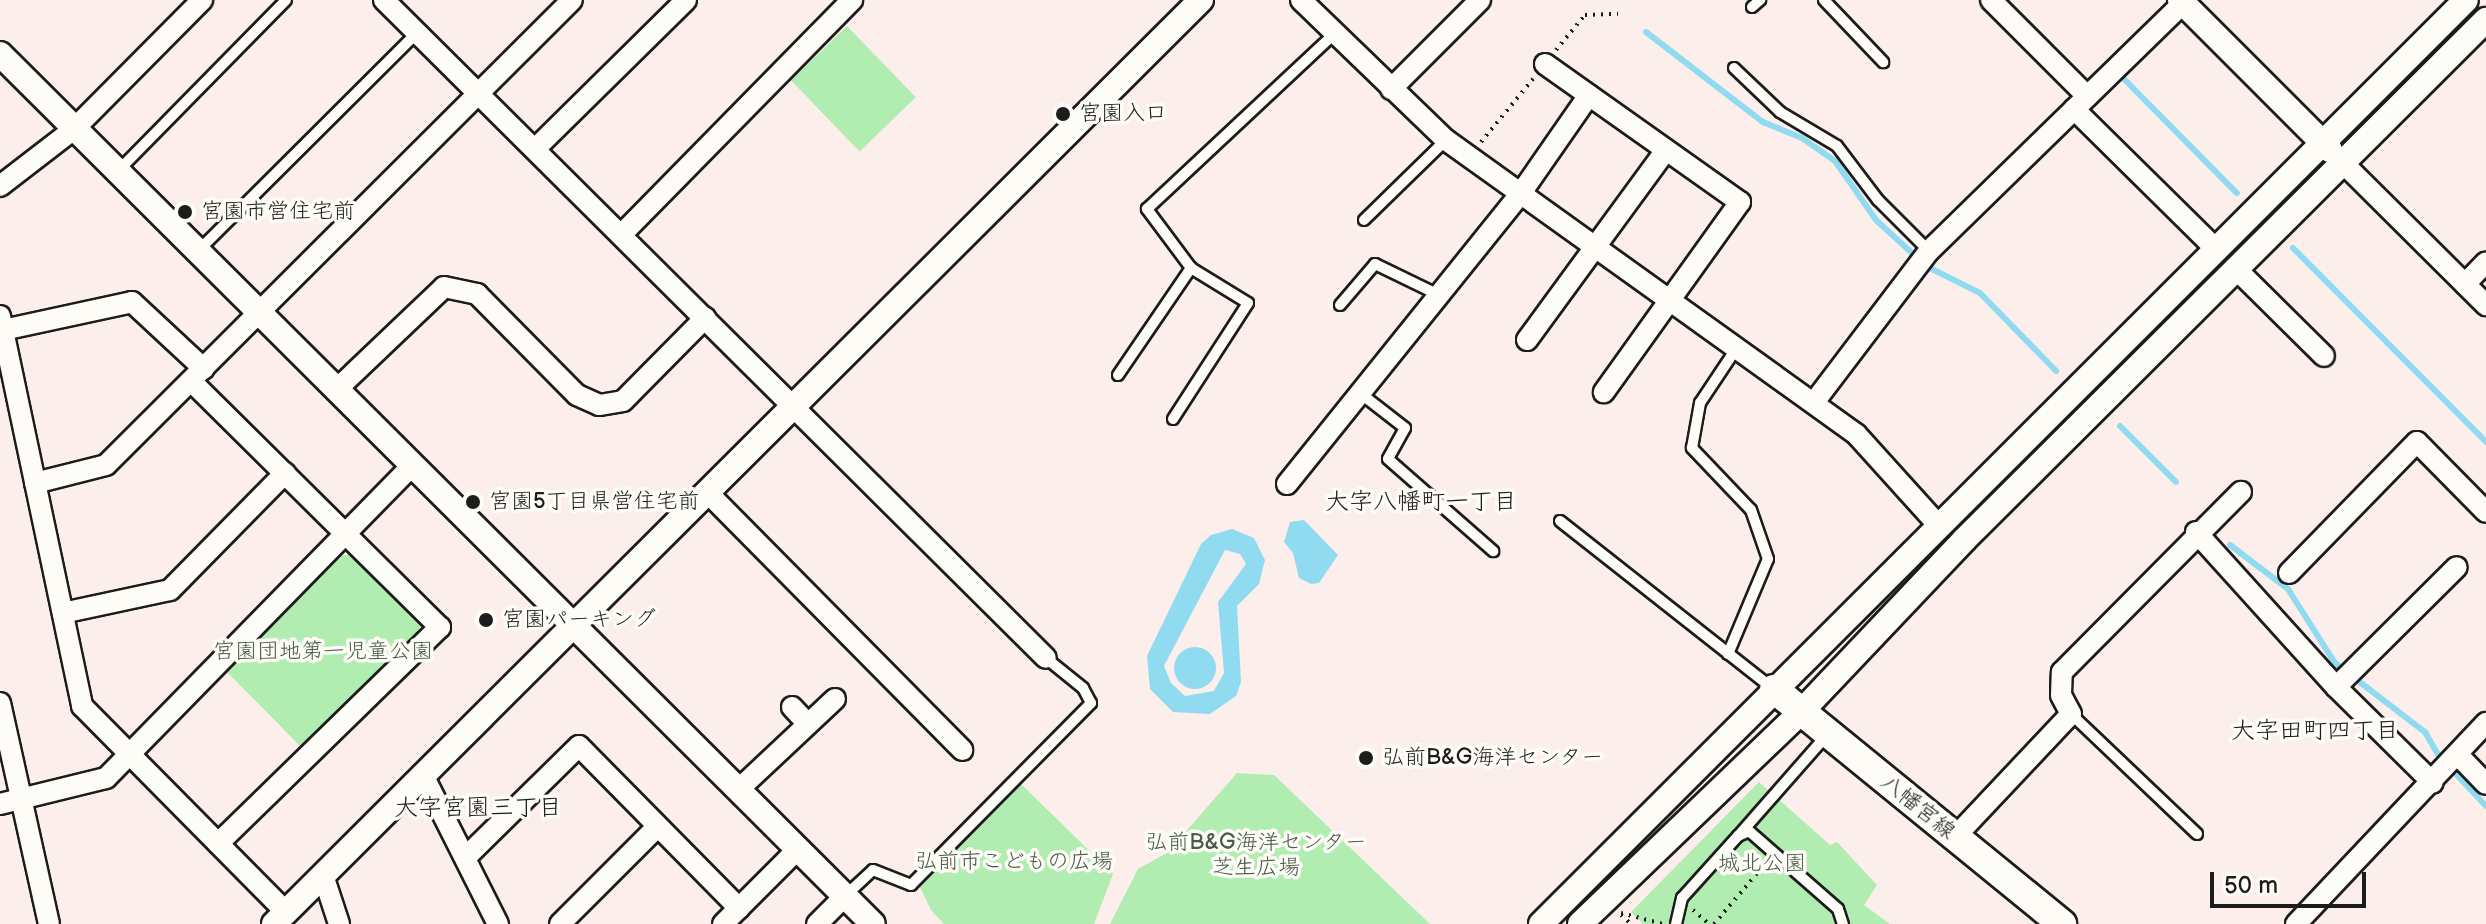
<!DOCTYPE html>
<meta charset="utf-8">
<style>
body{margin:0}
#map{position:relative;width:2486px;height:924px;overflow:hidden;background:#fcefeb;font-family:"Balsamiq Sans","Klee One",sans-serif}
div>[style]{position:absolute}
.green>*{inset:0;background:#b1ecb1;transform-origin:0 0}
.water>*{inset:0;background:#90dbf0}
.round{border-radius:50%}
.stream>*{height:6px;margin:-3px;padding:0 3px;transform-origin:3px;border-radius:3px;background:#90dbf0}
.path>*{height:4px;margin-top:-2px;transform-origin:0;background:repeating-linear-gradient(90deg,#1c1c1c 0 2px,transparent 0 8px)}
.roads{filter:drop-shadow(2px 0 #1c1c1c) drop-shadow(-2px 0 #1c1c1c) drop-shadow(0 2px #1c1c1c) drop-shadow(0 -2px #1c1c1c)}
.service>*{height:10px;margin:-5px;padding:0 5px;transform-origin:5px;border-radius:5px;background:#fdfcf7}
.minor>*{height:20px;margin:-10px;padding:0 10px;transform-origin:10px;border-radius:10px;background:#fdfcf7}
.tertiary>*{height:24px;margin:-12px;padding:0 12px;transform-origin:12px;border-radius:12px;background:#fdfcf7}
.secondary>*{height:28px;margin:-14px;padding:0 14px;transform-origin:14px;border-radius:14px;background:#fdfcf7}
.dots>*{width:22px;height:22px;translate:-50% -50%;box-sizing:border-box;border:4px solid #fdfcf7;border-radius:50%}
span{translate:-50% -50%;white-space:nowrap;text-align:center;line-height:1.15;-webkit-text-stroke:7px #fdfcf7;paint-order:stroke}
.poi-label{font-size:22px;color:#1c1c1c}
.left{translate:0 -50%;text-align:left}
.park-label{font-size:22px;color:#495a49}
.street-label{font-size:22px;color:#1c1c1c}
.neighbourhood-label{font-size:24px;color:#1c1c1c}
.scale{position:absolute;left:2210px;top:872px;width:156px;height:36px;box-sizing:border-box;border:4px solid #1c1c1c;border-top:0;padding-left:10px;font-size:24px;line-height:28px;white-space:nowrap;color:#1c1c1c;-webkit-text-stroke:6px #fdfcf7;paint-order:stroke}
</style>
<div id="map">
<div class="green">
<div style="left:847px;top:26px;width:99px;height:78px;rotate:46deg"></div>
<div style="clip-path:polygon(342px 555px,356px 555px,421px 622px,420px 632px,302px 748px,226px 671px)"></div>
<div style="clip-path:polygon(1237px 773px,1274px 775px,1430px 924px,1110px 924px,1138px 869px,1167px 853px)"></div>
<div style="clip-path:polygon(1014px 777px,1113px 874px,1094px 924px,944px 924px,931px 910px,914px 875px)"></div>
<div style="clip-path:polygon(1759px 782px,1830px 845px,1837px 842px,1877px 885px,1864px 905px,1890px 924px,1643px 924px,1631px 912px)"></div>
</div>
<div class="water">
<div style="clip-path:polygon(1304px 520px,1338px 555px,1319px 583px,1311px 584px,1299px 578px,1293px 553px,1284px 542px,1290px 522px)"></div>
<div style="clip-path:polygon(evenodd,1232px 529px,1254px 538px,1265px 560px,1259px 584px,1237px 606px,1241px 682px,1236px 696px,1210px 714px,1173px 712px,1150px 689px,1147px 656px,1201px 544px,1211px 535px,1232px 529px,1225px 550px,1240px 554px,1246px 564px,1218px 602px,1224px 673px,1214px 691px,1185px 696px,1171px 683px,1164px 666px,1225px 550px)"></div>
<div class="round" style="left:1174px;top:647px;width:42px;height:42px"></div>
</div>
<div class="stream">
<div style="left:1646px;top:32px;width:148px;rotate:37.6deg"></div>
<div style="left:1763px;top:122px;width:42px;rotate:22.3deg"></div>
<div style="left:1802px;top:138px;width:40px;rotate:34.9deg"></div>
<div style="left:1835px;top:161px;width:72px;rotate:55.2deg"></div>
<div style="left:1876px;top:220px;width:68px;rotate:42.6deg"></div>
<div style="left:1926px;top:266px;width:60px;rotate:26.6deg"></div>
<div style="left:1980px;top:293px;width:109px;rotate:45.7deg"></div>
<div style="left:2125px;top:80px;width:159px;rotate:45.3deg"></div>
<div style="left:2293px;top:248px;width:274px;rotate:45.1deg"></div>
<div style="left:2120px;top:426px;width:79px;rotate:45deg"></div>
<div style="left:2230px;top:545px;width:73px;rotate:37.2deg"></div>
<div style="left:2288px;top:589px;width:88px;rotate:57.6deg"></div>
<div style="left:2335px;top:663px;width:113px;rotate:37.5deg"></div>
<div style="left:2425px;top:732px;width:28px;rotate:60deg"></div>
<div style="left:2439px;top:756px;width:69px;rotate:46.8deg"></div>
</div>
<div class="path">
<div style="left:1556px;top:50px;width:45px;rotate:-50.4deg"></div>
<div style="left:1585px;top:15px;width:33px;rotate:-2deg"></div>
<div style="left:1481px;top:142px;width:82px;rotate:-50.5deg"></div>
<div style="left:1693px;top:910px;width:21px;rotate:41deg"></div>
<div style="left:1621px;top:913px;width:43px;rotate:14.7deg"></div>
<div style="left:1621px;top:915px;width:13px;rotate:42deg"></div>
<div style="left:1714px;top:924px;width:80px;rotate:-49.6deg"></div>
</div>
<div class="roads">
<div class="service">
<div style="left:1824px;top:0;width:86px;rotate:46.4deg"></div>
<div style="left:1752px;top:7px;width:11px;rotate:-41deg"></div>
<div style="left:1734px;top:68px;width:64px;rotate:43.7deg"></div>
<div style="left:1780px;top:112px;width:66px;rotate:30.8deg"></div>
<div style="left:1837px;top:146px;width:68px;rotate:52.8deg"></div>
<div style="left:1878px;top:200px;width:72px;rotate:45deg"></div>
<div style="left:119px;top:170px;width:238px;rotate:-45.5deg"></div>
<div style="left:1364px;top:220px;width:115px;rotate:-44.3deg"></div>
<div style="left:199px;top:250px;width:308px;rotate:-44.9deg"></div>
<div style="left:1340px;top:305px;width:54px;rotate:-49.5deg"></div>
<div style="left:1375px;top:264px;width:71px;rotate:25.8deg"></div>
<div style="left:1118px;top:375px;width:130px;rotate:-55.7deg"></div>
<div style="left:1360px;top:393px;width:57px;rotate:37.9deg"></div>
<div style="left:1405px;top:428px;width:35px;rotate:119deg"></div>
<div style="left:1388px;top:459px;width:140px;rotate:41.2deg"></div>
<div style="left:1173px;top:419px;width:138px;rotate:-57.1deg"></div>
<div style="left:1248px;top:303px;width:67px;rotate:-148.4deg"></div>
<div style="left:1191px;top:268px;width:74px;rotate:-126.7deg"></div>
<div style="left:1147px;top:209px;width:256px;rotate:-43.1deg"></div>
<div style="left:1560px;top:521px;width:270px;rotate:38.2deg"></div>
<div style="left:1728px;top:654px;width:103px;rotate:-67.2deg"></div>
<div style="left:1768px;top:559px;width:52px;rotate:-109.1deg"></div>
<div style="left:1751px;top:510px;width:86px;rotate:-133.6deg"></div>
<div style="left:1692px;top:448px;width:46px;rotate:-79.9deg"></div>
<div style="left:1700px;top:403px;width:69px;rotate:-56.3deg"></div>
<div style="left:2071px;top:714px;width:174px;rotate:43.6deg"></div>
<div style="left:1739px;top:835px;width:132px;rotate:-48.7deg"></div>
<div style="left:845px;top:896px;width:38px;rotate:-43deg"></div>
<div style="left:873px;top:870px;width:41px;rotate:21.5deg"></div>
<div style="left:911px;top:885px;width:256px;rotate:-45.3deg"></div>
<div style="left:1091px;top:703px;width:17px;rotate:-118deg"></div>
<div style="left:1083px;top:688px;width:48px;rotate:-141deg"></div>
<div style="left:1676px;top:924px;width:27px;rotate:-77deg"></div>
<div style="left:1682px;top:898px;width:84px;rotate:-47.9deg"></div>
<div style="left:1738px;top:836px;width:12px;rotate:-24deg"></div>
<div style="left:1749px;top:831px;width:118px;rotate:41.2deg"></div>
<div style="left:1838px;top:909px;width:16px;rotate:72deg"></div>
</div>
<div class="minor">
<div style="left:384px;top:0;width:933px;rotate:44.83deg"></div>
<div style="left:1301px;top:0;width:202px;rotate:44deg"></div>
<div style="left:1446px;top:140px;width:505px;rotate:35.64deg"></div>
<div style="left:1856px;top:434px;width:125px;rotate:47.9deg"></div>
<div style="left:1991px;top:0;width:136px;rotate:45deg"></div>
<div style="left:1545px;top:64px;width:239px;rotate:35.3deg"></div>
<div style="left:1740px;top:202px;width:234px;rotate:125.6deg"></div>
<div style="left:1391px;top:89px;width:126px;rotate:-45deg"></div>
<div style="left:2074px;top:109px;width:198px;rotate:44.6deg"></div>
<div style="left:535px;top:149px;width:212px;rotate:-44.6deg"></div>
<div style="left:2343px;top:163px;width:202px;rotate:44.8deg"></div>
<div style="left:0;top:186px;width:93px;rotate:-37.6deg"></div>
<div style="left:74px;top:129px;width:182px;rotate:-45.2deg"></div>
<div style="left:621px;top:235px;width:330px;rotate:-45.5deg"></div>
<div style="left:2235px;top:268px;width:125px;rotate:44.7deg"></div>
<div style="left:2465px;top:284px;width:30px;rotate:-46deg"></div>
<div style="left:0;top:316px;width:399px;rotate:78.1deg"></div>
<div style="left:82px;top:706px;width:290px;rotate:45.3deg"></div>
<div style="left:3px;top:330px;width:132px;rotate:-12.2deg"></div>
<div style="left:132px;top:302px;width:98px;rotate:42.9deg"></div>
<div style="left:1527px;top:340px;width:235px;rotate:-53.8deg"></div>
<div style="left:192px;top:382px;width:349px;rotate:44.7deg"></div>
<div style="left:440px;top:627px;width:310px;rotate:135.7deg"></div>
<div style="left:336px;top:390px;width:149px;rotate:-43.6deg"></div>
<div style="left:444px;top:287px;width:34px;rotate:12deg"></div>
<div style="left:477px;top:294px;width:142px;rotate:45.3deg"></div>
<div style="left:577px;top:395px;width:24px;rotate:24deg"></div>
<div style="left:599px;top:405px;width:24px;rotate:-9deg"></div>
<div style="left:623px;top:401px;width:117px;rotate:-45.3deg"></div>
<div style="left:1815px;top:401px;width:188px;rotate:-52.8deg"></div>
<div style="left:1929px;top:251px;width:359px;rotate:-44.3deg"></div>
<div style="left:35px;top:483px;width:73px;rotate:-14.2deg"></div>
<div style="left:106px;top:465px;width:658px;rotate:-44.94deg"></div>
<div style="left:1287px;top:484px;width:373px;rotate:-51.2deg"></div>
<div style="left:1521px;top:193px;width:119px;rotate:-55.2deg"></div>
<div style="left:707px;top:492px;width:363px;rotate:45.3deg"></div>
<div style="left:2196px;top:532px;width:209px;rotate:47.9deg"></div>
<div style="left:2336px;top:687px;width:136px;rotate:44.7deg"></div>
<div style="left:2289px;top:573px;width:183px;rotate:-45.7deg"></div>
<div style="left:2417px;top:442px;width:98px;rotate:45.4deg"></div>
<div style="left:63px;top:613px;width:109px;rotate:-12.1deg"></div>
<div style="left:170px;top:590px;width:164px;rotate:-45.5deg"></div>
<div style="left:2336px;top:687px;width:170px;rotate:-44.8deg"></div>
<div style="left:0;top:703px;width:226px;rotate:77.5deg"></div>
<div style="left:792px;top:707px;width:23px;rotate:47deg"></div>
<div style="left:2458px;top:755px;width:40px;rotate:46deg"></div>
<div style="left:423px;top:775px;width:167px;rotate:63.3deg"></div>
<div style="left:738px;top:790px;width:133px;rotate:-43.2deg"></div>
<div style="left:0;top:804px;width:109px;rotate:-13.8deg"></div>
<div style="left:106px;top:778px;width:437px;rotate:-45.6deg"></div>
<div style="left:1955px;top:837px;width:169px;rotate:-46.7deg"></div>
<div style="left:2071px;top:714px;width:21px;rotate:-118deg"></div>
<div style="left:2061px;top:695px;width:23px;rotate:-88deg"></div>
<div style="left:2062px;top:672px;width:254px;rotate:-45.2deg"></div>
<div style="left:467px;top:856px;width:157px;rotate:-44.5deg"></div>
<div style="left:579px;top:746px;width:228px;rotate:45.4deg"></div>
<div style="left:323px;top:875px;width:52px;rotate:71.9deg"></div>
<div style="left:560px;top:924px;width:136px;rotate:-45deg"></div>
<div style="left:723px;top:924px;width:106px;rotate:-45deg"></div>
<div style="left:817px;top:924px;width:40px;rotate:-45deg"></div>
<div style="left:2296px;top:924px;width:277px;rotate:-46.6deg"></div>
</div>
<div class="tertiary">
<div style="left:2180px;top:0;width:212px;rotate:45deg"></div>
<div style="left:0;top:54px;width:1232px;rotate:44.9deg"></div>
<div style="left:274px;top:924px;width:1309px;rotate:-44.91deg"></div>
<div style="left:1541px;top:924px;width:1307px;rotate:-44.97deg"></div>
<div style="left:1580px;top:924px;width:306px;rotate:-43.8deg"></div>
<div style="left:1801px;top:712px;width:237px;rotate:-46.5deg"></div>
<div style="left:1964px;top:540px;width:737px;rotate:-44.89deg"></div>
</div>
<div class="secondary">
<div style="left:1774px;top:689px;width:372px;rotate:39.2deg"></div>
</div>
</div>
<div class="dots">
<div style="left:1063px;top:114px;background:#1c1c1c"></div>
<div style="left:185px;top:212px;background:#1c1c1c"></div>
<div style="left:473px;top:502px;background:#1c1c1c"></div>
<div style="left:486px;top:620px;background:#1c1c1c"></div>
<div style="left:1366px;top:758px;background:#1c1c1c"></div>
</div>
<div class="poi-label">
<span class="left" style="left:1079px;top:114px">宮園入口</span>
<span class="left" style="left:201px;top:212px">宮園市営住宅前</span>
<span class="left" style="left:489px;top:502px">宮園5丁目県営住宅前</span>
<span class="left" style="left:502px;top:620px">宮園パーキング</span>
<span class="left" style="left:1382px;top:758px">弘前B&amp;G海洋センター</span>
</div>
<div class="park-label">
<span style="left:323px;top:652px">宮園団地第一児童公園</span>
<span style="left:1256px;top:855px">弘前B&amp;G海洋センター<br>芝生広場</span>
<span style="left:1014px;top:862px">弘前市こどもの広場</span>
<span style="left:1762px;top:864px">城北公園</span>
</div>
<div class="street-label">
<span style="left:1918px;top:807px;rotate:39deg">八幡宮線</span>
</div>
<div class="neighbourhood-label">
<span style="left:1421px;top:502px">大字八幡町一丁目</span>
<span style="left:2315px;top:731px">大字田町四丁目</span>
<span style="left:478px;top:808px">大字宮園三丁目</span>
</div>
<div class="scale">50 m</div>
</div>
